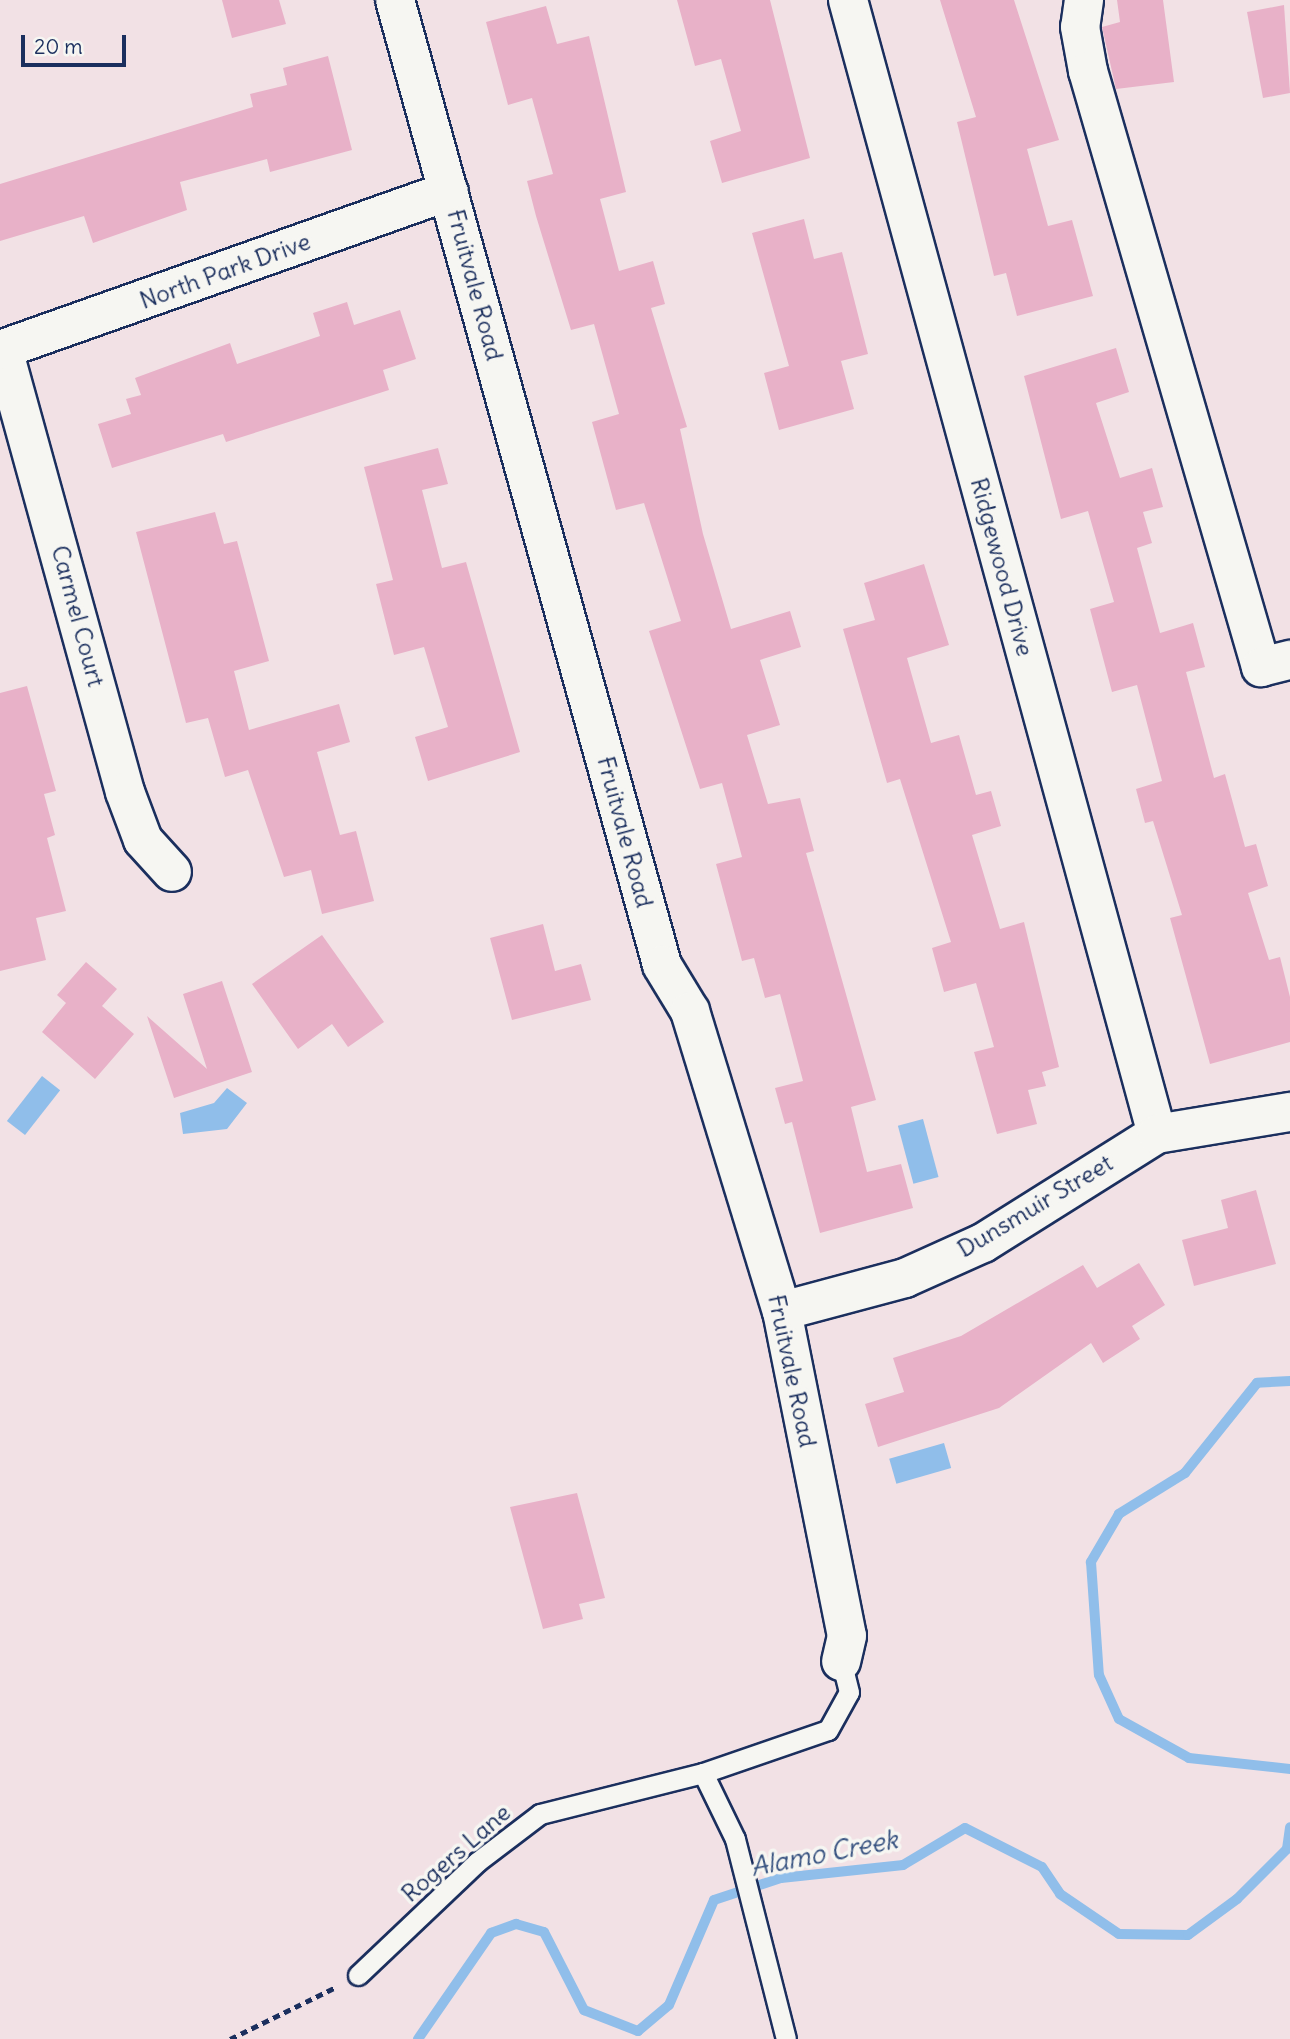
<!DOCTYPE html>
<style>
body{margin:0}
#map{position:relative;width:1290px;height:2039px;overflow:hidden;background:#f2e1e5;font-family:Delius,sans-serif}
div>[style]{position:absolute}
.water>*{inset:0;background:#90beea;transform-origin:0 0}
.stream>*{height:10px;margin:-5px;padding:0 5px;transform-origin:5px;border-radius:5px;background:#90beea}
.building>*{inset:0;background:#e8b1c8}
.path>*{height:4.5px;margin-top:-2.25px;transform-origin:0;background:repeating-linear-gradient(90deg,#1b2f5e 0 7px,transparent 0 12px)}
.roads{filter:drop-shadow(2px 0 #1b2f5e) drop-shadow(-2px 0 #1b2f5e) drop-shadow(0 2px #1b2f5e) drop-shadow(0 -2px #1b2f5e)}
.lane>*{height:19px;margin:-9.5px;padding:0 9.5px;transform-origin:9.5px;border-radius:9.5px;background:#f6f6f2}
.street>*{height:38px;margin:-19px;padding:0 19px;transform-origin:19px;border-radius:19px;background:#f6f6f2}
.secondary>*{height:38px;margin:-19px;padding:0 19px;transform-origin:19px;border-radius:19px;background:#f6f6f2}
span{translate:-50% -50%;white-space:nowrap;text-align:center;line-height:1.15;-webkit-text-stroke:7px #f6f6f2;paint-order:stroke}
.street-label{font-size:24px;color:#1b2f5e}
.water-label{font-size:26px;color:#385381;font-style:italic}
.scale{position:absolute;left:21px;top:35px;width:105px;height:32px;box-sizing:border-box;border:4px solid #1b2f5e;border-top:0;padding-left:9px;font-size:21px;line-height:24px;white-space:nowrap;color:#1b2f5e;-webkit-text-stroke:5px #f6f6f2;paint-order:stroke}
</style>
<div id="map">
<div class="water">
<div style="left:42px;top:1076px;width:23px;height:57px;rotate:38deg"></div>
<div style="clip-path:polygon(227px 1088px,247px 1103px,227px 1129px,183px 1134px,180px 1113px,214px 1103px)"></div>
<div style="left:923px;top:1119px;width:60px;height:26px;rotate:75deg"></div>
<div style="left:944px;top:1443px;width:26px;height:57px;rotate:74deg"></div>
</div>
<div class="stream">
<div style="left:1290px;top:1381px;width:33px;rotate:177deg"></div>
<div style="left:1257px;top:1383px;width:115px;rotate:128.7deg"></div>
<div style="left:1185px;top:1473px;width:78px;rotate:148.2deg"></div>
<div style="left:1119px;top:1514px;width:56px;rotate:120.3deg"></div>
<div style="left:1091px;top:1562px;width:113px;rotate:86deg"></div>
<div style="left:1099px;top:1675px;width:48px;rotate:65.6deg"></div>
<div style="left:1119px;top:1719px;width:80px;rotate:29.1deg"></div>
<div style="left:1189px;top:1758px;width:102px;rotate:6.2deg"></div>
<div style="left:418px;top:2039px;width:129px;rotate:-55.4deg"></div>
<div style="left:491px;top:1933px;width:27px;rotate:-20deg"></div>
<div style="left:516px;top:1924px;width:29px;rotate:16deg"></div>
<div style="left:544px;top:1932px;width:88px;rotate:62.9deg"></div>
<div style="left:584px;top:2010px;width:58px;rotate:21.3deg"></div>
<div style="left:638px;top:2031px;width:40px;rotate:-40deg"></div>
<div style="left:669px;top:2005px;width:114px;rotate:-66.8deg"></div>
<div style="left:714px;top:1900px;width:71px;rotate:-18.2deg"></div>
<div style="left:781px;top:1878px;width:123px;rotate:-6.1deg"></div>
<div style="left:903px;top:1865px;width:72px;rotate:-30.8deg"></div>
<div style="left:965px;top:1828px;width:86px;rotate:26.9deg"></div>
<div style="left:1042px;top:1867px;width:32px;rotate:56deg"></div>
<div style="left:1060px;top:1894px;width:71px;rotate:34.1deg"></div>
<div style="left:1119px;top:1934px;width:69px;rotate:0.8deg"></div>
<div style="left:1188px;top:1935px;width:61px;rotate:-36.3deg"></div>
<div style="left:1237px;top:1899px;width:71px;rotate:-45deg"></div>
<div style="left:1287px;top:1849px;width:22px;rotate:-82deg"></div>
</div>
<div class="building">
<div style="clip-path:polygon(222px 0,279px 0,286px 24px,232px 38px)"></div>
<div style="clip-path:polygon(677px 0,770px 0,810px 158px,722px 183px,710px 141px,741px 131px,721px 59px,695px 66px)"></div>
<div style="clip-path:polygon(940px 0,1014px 0,1059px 140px,1027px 149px,1048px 226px,1072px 220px,1093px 296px,1017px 316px,1006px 273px,994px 276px,957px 122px,976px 117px)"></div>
<div style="clip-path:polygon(1117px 0,1163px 0,1174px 82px,1116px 89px,1102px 27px,1120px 22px)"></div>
<div style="clip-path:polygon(1284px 5px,1290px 93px,1263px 98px,1247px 12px)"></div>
<div style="clip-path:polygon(546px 6px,557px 44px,589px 36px,626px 192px,600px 199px,619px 271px,653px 261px,665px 304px,651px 308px,687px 427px,680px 429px,703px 534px,731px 629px,790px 611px,801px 647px,760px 660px,780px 725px,747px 735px,768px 804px,800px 798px,814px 851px,806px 853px,876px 1100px,851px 1107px,867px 1172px,901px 1164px,913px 1208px,820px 1233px,792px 1122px,785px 1124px,775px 1088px,803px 1081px,780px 994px,765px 998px,754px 958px,742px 961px,716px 864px,742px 857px,722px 783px,700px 789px,649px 631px,681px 621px,644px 503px,616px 510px,592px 422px,619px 414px,594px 324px,571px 330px,536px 216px,527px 181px,553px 174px,532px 98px,508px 105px,486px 22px)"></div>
<div style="clip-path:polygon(328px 56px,352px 150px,270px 172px,267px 159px,180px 182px,187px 210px,93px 243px,84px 216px,0 241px,0 184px,253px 107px,250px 94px,287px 85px,283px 68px)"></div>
<div style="clip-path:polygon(804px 219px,814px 259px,842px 252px,868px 354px,841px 361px,854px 409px,779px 430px,764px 373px,789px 366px,752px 233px)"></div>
<div style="clip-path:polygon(347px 302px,354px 325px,400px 310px,416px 359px,383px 370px,389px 390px,226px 442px,223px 434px,112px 468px,98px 424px,131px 414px,126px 399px,141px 395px,135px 378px,230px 343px,237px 364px,320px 336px,313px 313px)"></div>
<div style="clip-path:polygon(1116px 348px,1129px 392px,1096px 403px,1120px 478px,1152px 468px,1163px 507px,1143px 512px,1152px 543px,1137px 548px,1160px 633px,1193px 623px,1205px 667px,1186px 672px,1214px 778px,1225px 774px,1245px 847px,1256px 844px,1268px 886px,1248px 893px,1269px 960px,1280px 957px,1290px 997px,1290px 1042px,1210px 1064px,1170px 918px,1182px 915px,1153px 821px,1145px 823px,1136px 789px,1162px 781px,1137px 685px,1112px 692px,1090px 609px,1114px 602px,1088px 511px,1061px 519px,1024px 376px)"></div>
<div style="clip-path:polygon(438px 448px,448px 484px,422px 490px,442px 568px,466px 562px,520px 752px,428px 781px,415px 737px,448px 727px,424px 647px,394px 655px,376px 584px,393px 580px,364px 467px)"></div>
<div style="clip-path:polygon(215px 512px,224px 544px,237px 541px,269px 661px,234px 671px,249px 730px,339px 704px,350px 742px,317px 752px,340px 835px,356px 831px,374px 901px,322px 914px,311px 870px,284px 877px,248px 770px,225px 777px,208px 718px,186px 723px,136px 532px)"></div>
<div style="clip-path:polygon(924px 564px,949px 645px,907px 658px,931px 743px,959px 735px,976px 795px,991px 791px,1001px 826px,972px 835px,1000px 929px,1024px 922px,1059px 1067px,1042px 1072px,1046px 1086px,1028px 1090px,1037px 1124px,997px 1134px,974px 1052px,994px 1047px,976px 983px,944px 992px,932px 948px,951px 942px,900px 779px,887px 783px,843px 629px,875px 620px,864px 583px)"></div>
<div style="clip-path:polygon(27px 686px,56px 791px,44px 794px,55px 835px,47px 838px,66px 911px,36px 918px,46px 960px,0 971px,0 693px)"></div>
<div style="clip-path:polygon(543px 924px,555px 971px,581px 964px,591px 1000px,512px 1020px,490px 938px)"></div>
<div style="clip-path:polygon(322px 935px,384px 1022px,348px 1047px,332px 1024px,298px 1049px,252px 984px)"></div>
<div style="clip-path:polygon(86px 962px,117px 989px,102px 1006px,134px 1034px,95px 1079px,42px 1032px,66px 1003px,57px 995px)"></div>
<div style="clip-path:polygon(222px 981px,252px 1072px,174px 1098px,147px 1016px,207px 1069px,183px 994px)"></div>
<div style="clip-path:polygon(1256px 1190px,1276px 1264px,1194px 1286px,1182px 1240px,1228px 1228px,1221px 1200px)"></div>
<div style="clip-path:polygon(1139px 1263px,1165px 1305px,1132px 1326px,1140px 1339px,1103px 1363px,1091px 1343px,999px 1408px,878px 1447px,865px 1404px,904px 1392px,893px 1358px,961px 1336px,1083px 1265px,1097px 1288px)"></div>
<div style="clip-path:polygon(577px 1493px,605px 1598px,579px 1604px,583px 1619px,543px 1629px,510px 1507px)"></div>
</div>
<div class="path">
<div style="left:230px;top:2039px;width:118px;rotate:-26.1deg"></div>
</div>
<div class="roads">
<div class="lane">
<div style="left:703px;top:1773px;width:73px;rotate:64.1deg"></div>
<div style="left:735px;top:1839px;width:206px;rotate:75.7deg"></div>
<div style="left:358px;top:1975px;width:164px;rotate:-43.5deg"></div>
<div style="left:477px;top:1862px;width:79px;rotate:-37.3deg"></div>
<div style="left:540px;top:1814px;width:168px;rotate:-14.1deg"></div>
<div style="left:703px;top:1773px;width:132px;rotate:-19deg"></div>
<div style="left:828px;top:1730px;width:43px;rotate:-61.1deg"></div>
<div style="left:849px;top:1692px;width:32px;rotate:-104deg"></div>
</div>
<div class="street">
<div style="left:848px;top:0;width:1175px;rotate:74.76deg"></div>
<div style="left:1084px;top:0;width:27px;rotate:98deg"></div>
<div style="left:1080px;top:27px;width:45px;rotate:79.7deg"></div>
<div style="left:1088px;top:71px;width:621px;rotate:73.81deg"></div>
<div style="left:1261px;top:667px;width:30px;rotate:-14deg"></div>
<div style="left:3px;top:349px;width:459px;rotate:74.6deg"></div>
<div style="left:125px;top:792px;width:51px;rotate:69.4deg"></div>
<div style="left:143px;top:840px;width:43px;rotate:47.8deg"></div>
<div style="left:0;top:350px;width:476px;rotate:-19.5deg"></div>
<div style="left:782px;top:1311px;width:127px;rotate:-15deg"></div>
<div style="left:905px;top:1278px;width:85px;rotate:-24.2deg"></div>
<div style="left:983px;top:1243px;width:205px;rotate:-32.1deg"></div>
<div style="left:1157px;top:1134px;width:135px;rotate:-9.4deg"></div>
</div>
<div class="secondary">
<div style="left:395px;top:0;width:1001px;rotate:74.53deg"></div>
<div style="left:662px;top:965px;width:54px;rotate:58.7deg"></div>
<div style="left:690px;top:1011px;width:314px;rotate:73deg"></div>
<div style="left:782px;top:1311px;width:331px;rotate:78.7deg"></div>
<div style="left:847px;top:1636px;width:26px;rotate:103deg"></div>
</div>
</div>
<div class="street-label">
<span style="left:225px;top:271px;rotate:-20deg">North Park Drive</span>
<span style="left:475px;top:285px;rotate:75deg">Fruitvale Road</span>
<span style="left:1002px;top:567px;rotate:75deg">Ridgewood Drive</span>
<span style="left:78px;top:616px;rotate:75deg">Carmel Court</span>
<span style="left:625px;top:832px;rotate:75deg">Fruitvale Road</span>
<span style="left:1035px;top:1206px;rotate:-31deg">Dunsmuir Street</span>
<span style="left:792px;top:1371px;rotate:78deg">Fruitvale Road</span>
<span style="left:456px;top:1853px;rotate:-41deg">Rogers Lane</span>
</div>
<div class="water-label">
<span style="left:824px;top:1853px;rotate:-11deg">Alamo Creek</span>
</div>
<div class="scale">20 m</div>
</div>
